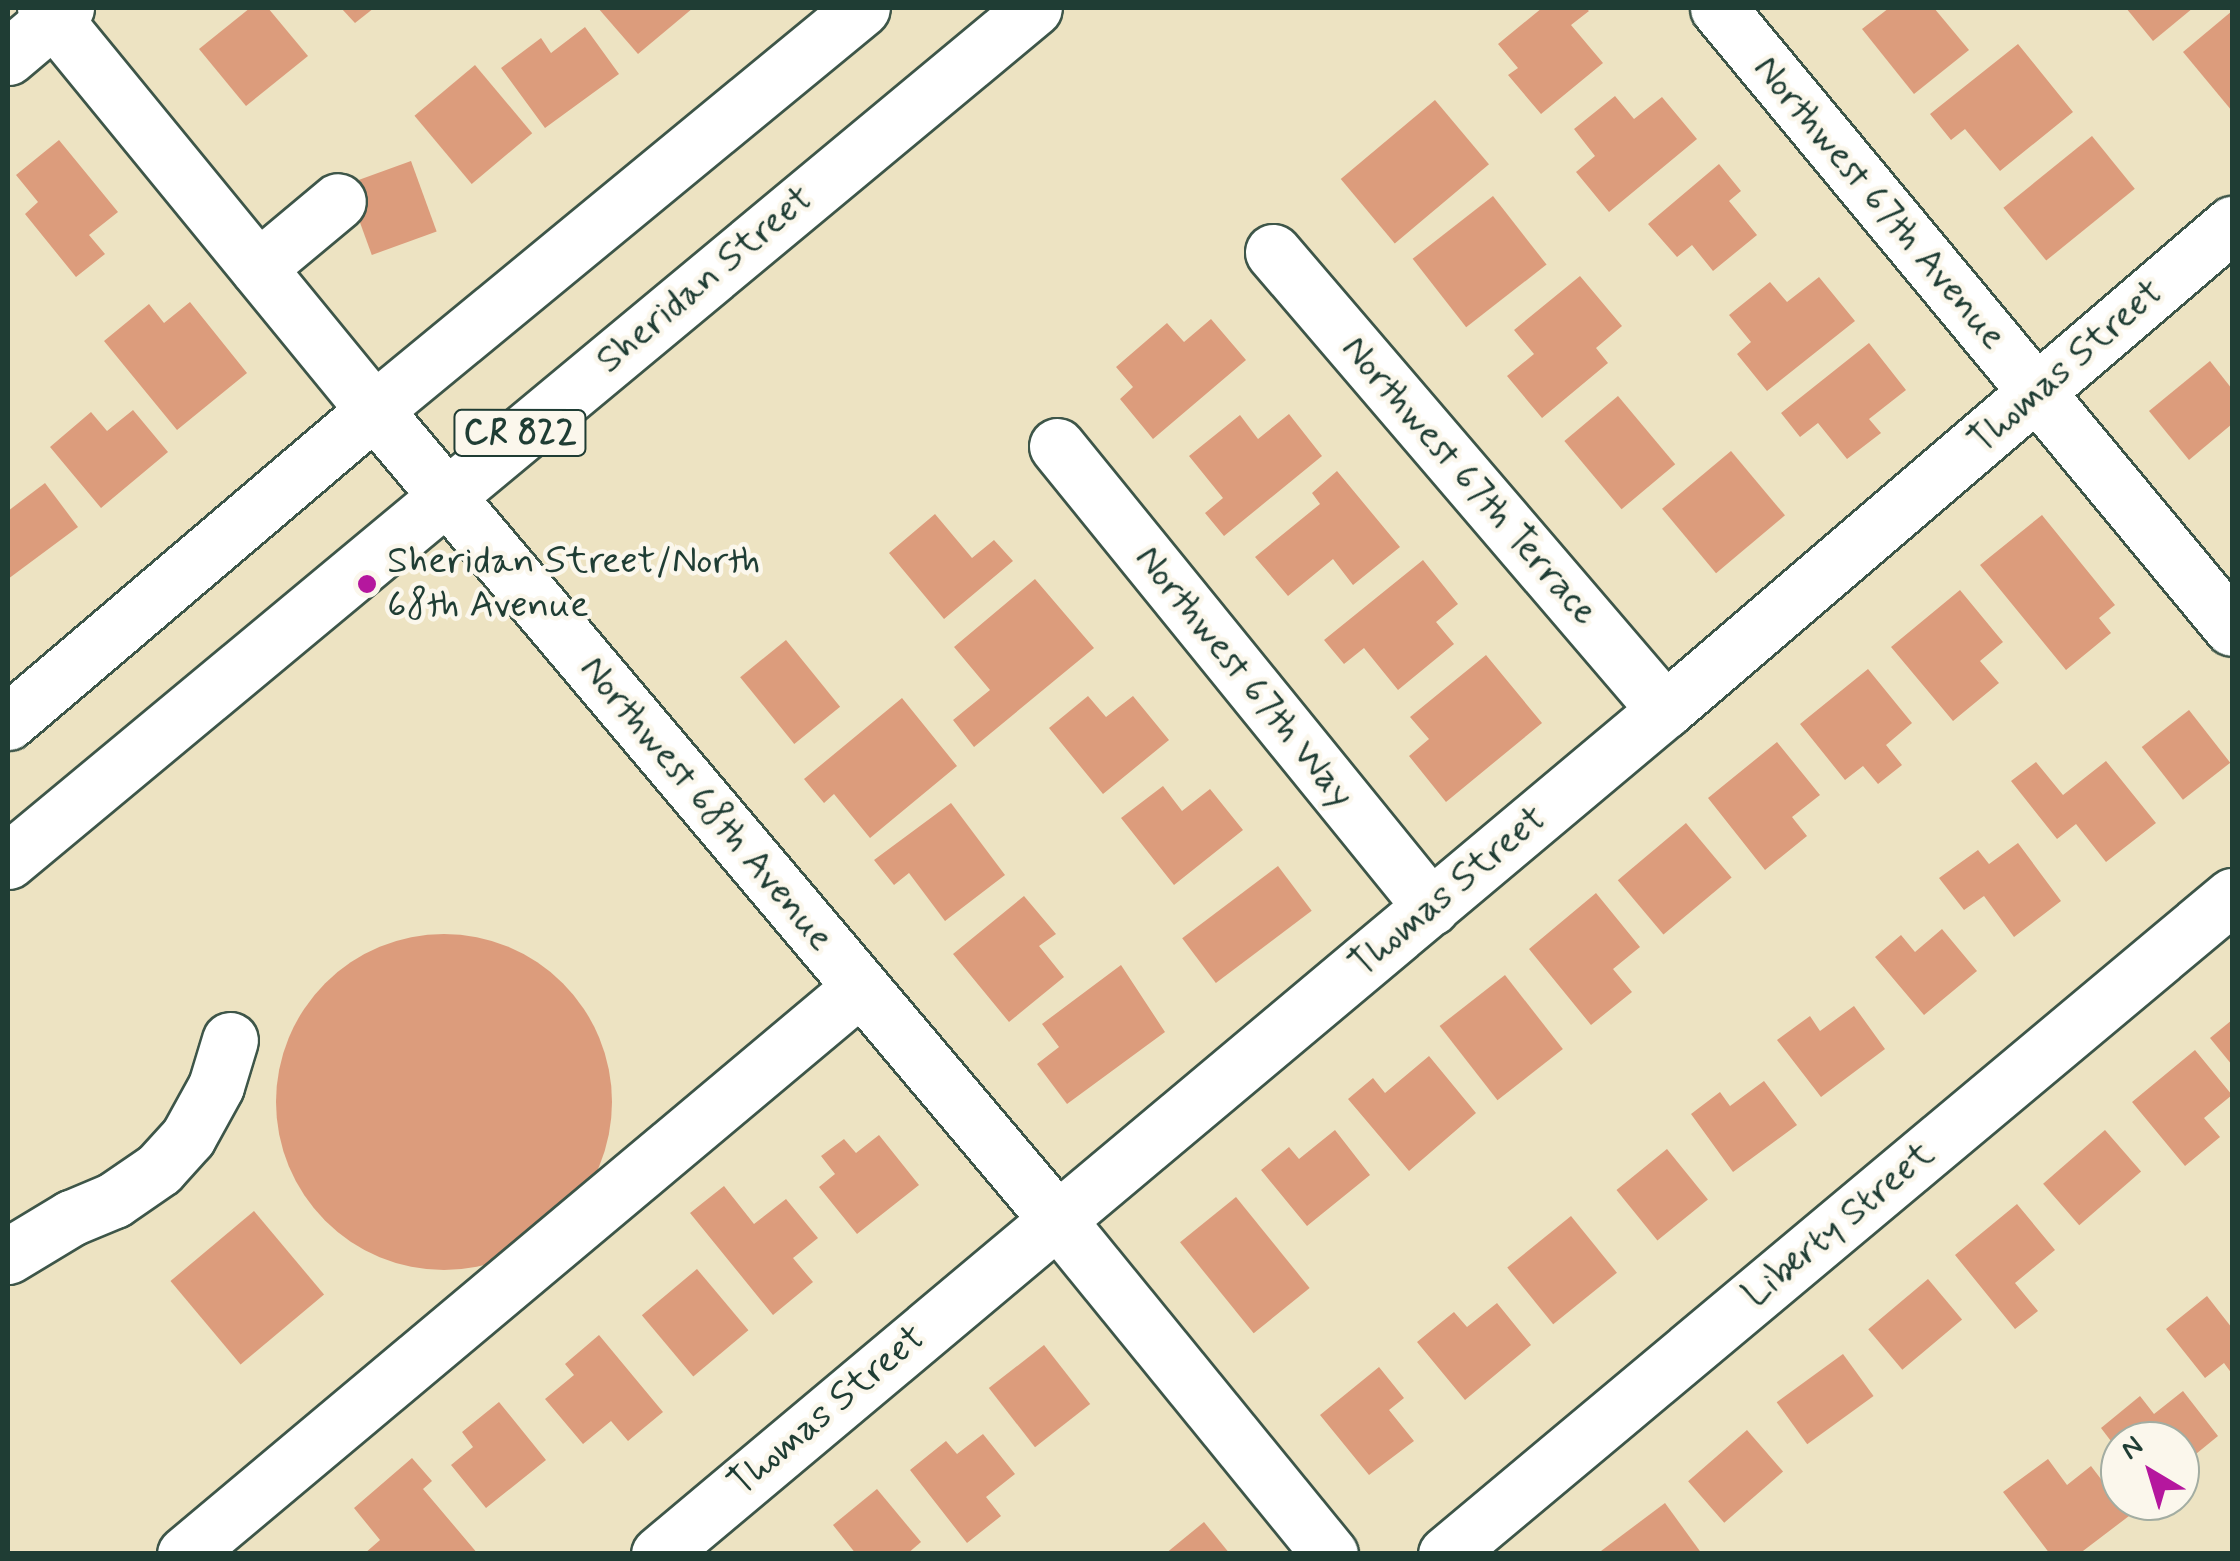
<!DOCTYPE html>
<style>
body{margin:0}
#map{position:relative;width:2240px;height:1561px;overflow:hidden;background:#ede3c2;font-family:Mynerve,sans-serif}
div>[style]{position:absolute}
.building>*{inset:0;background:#dc9c7c;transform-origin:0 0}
.round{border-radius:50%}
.roads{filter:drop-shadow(2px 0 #3e5649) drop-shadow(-2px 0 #3e5649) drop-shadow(0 2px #3e5649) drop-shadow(0 -2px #3e5649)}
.minor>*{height:55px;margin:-27.5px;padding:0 27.5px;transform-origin:27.5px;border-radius:27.5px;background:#fff}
.major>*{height:55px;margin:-27.5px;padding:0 27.5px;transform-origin:27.5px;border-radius:27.5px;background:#fff}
.dots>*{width:28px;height:28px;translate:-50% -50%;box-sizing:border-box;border:5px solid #fbf7ec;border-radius:50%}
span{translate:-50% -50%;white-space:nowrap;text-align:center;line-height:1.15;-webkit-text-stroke:9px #fbf7ec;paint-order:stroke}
.shield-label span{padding:2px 8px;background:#fbf7ec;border:2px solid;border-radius:8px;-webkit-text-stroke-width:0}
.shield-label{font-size:35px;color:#1f3d34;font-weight:700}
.street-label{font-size:38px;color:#1f3d34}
.poi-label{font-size:38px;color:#1f3d34}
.left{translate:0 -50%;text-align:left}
.frame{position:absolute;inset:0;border:10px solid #1f3d34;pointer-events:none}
.north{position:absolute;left:2100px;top:1421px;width:100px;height:100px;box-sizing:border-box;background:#fbf7ec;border:2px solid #a3ada2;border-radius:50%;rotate:322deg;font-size:28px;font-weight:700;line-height:40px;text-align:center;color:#1f3d34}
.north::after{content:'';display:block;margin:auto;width:35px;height:45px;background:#b5179e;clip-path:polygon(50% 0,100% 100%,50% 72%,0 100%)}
</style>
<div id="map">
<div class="building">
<div style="clip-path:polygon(250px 8px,268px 8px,308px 56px,246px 106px,199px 49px)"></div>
<div style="clip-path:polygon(341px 8px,374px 8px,355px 23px)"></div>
<div style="clip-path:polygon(598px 8px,693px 8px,638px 54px)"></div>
<div style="clip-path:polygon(1542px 8px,1586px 8px,1589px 11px,1571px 25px,1603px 63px,1541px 114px,1508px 75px,1518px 68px,1498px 44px)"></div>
<div style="clip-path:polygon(1889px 8px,1934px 8px,1969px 50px,1914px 94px,1862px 29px)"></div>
<div style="clip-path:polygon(2126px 8px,2193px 8px,2153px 41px)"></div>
<div style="clip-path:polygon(2232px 11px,2232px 111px,2183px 52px)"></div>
<div style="clip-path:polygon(585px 27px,619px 74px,545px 128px,501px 68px,541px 38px,551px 53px)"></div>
<div style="clip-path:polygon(2018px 44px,2073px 112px,2000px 171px,1965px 129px,1951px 140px,1930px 114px)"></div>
<div style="left:475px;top:65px;width:89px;height:79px;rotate:50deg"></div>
<div style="clip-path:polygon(1615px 96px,1634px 119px,1662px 97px,1697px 139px,1609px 212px,1576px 172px,1595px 156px,1574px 129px)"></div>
<div style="left:1435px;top:100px;width:84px;height:123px;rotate:50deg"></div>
<div style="left:2092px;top:136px;width:68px;height:114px;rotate:51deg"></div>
<div style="clip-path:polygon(59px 140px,118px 212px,89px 235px,105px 254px,76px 277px,25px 214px,38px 202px,16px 175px)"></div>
<div style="left:411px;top:161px;width:75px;height:69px;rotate:70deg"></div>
<div style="clip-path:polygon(1719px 164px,1741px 191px,1729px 201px,1757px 235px,1713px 271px,1692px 245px,1677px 257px,1648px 224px)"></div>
<div style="left:1493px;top:196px;width:87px;height:102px;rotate:52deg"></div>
<div style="clip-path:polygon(1580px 276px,1622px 326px,1596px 348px,1608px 363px,1542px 418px,1507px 376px,1534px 354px,1514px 330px)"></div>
<div style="clip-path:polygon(1819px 277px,1855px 321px,1767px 391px,1737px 354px,1751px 342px,1729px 315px,1770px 282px,1787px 302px)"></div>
<div style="clip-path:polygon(190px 302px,247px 373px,177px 430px,104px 341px,149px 304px,164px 323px)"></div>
<div style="clip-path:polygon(1211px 319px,1246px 360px,1153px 439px,1120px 399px,1133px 387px,1116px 367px,1167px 323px,1184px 342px)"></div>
<div style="clip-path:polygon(1869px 343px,1906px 390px,1869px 419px,1881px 433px,1847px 459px,1818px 423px,1800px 437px,1781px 413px)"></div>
<div style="clip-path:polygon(2210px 361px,2232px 389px,2232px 424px,2189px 460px,2149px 411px)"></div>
<div style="left:1618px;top:396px;width:89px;height:70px;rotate:50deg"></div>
<div style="clip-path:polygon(133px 410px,168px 452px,101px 508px,50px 447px,91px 412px,107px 431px)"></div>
<div style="clip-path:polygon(1289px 414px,1322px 456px,1224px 536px,1205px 513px,1223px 498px,1189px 456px,1240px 415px,1258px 439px)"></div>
<div style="left:1731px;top:451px;width:84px;height:90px;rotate:50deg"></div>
<div style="clip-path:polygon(1337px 471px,1400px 547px,1353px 585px,1333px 559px,1288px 596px,1255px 557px,1320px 504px,1312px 493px)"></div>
<div style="clip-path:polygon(45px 483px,78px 527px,8px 579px,8px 511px)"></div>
<div style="clip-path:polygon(935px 514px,972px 558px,994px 540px,1013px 561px,944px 619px,889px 553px)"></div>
<div style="clip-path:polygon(2042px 515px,2115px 605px,2099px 618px,2111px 633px,2066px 670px,1980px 565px)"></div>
<div style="clip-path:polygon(1423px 560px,1458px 604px,1436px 622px,1454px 644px,1398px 690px,1364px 648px,1344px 664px,1324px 640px)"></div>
<div style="clip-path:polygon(1035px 579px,1094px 648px,974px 747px,953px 720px,990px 690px,954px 647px)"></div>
<div style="clip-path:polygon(1960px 590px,2003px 642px,1980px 661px,1999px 683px,1953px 721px,1891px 647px)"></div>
<div style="left:786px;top:640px;width:86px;height:59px;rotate:51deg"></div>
<div style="clip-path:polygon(1486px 655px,1542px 723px,1446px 802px,1409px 756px,1429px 739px,1410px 717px)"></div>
<div style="clip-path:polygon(1868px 669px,1912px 723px,1886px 745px,1902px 765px,1878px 784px,1863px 766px,1845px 780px,1800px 724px)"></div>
<div style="clip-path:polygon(1088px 696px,1106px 717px,1133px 696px,1169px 740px,1103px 794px,1049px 728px)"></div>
<div style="clip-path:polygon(902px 698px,957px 766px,870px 838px,834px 794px,824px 803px,804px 779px)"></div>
<div style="left:2189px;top:710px;width:67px;height:60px;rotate:52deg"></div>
<div style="clip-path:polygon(1777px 742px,1820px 795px,1792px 817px,1807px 836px,1765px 870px,1708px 798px)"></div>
<div style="clip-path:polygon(2106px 761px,2156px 823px,2106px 862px,2076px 824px,2057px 839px,2011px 781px,2036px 762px,2063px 795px)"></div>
<div style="clip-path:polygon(1163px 786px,1182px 811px,1210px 789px,1243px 830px,1174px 885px,1121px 818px)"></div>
<div style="clip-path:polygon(951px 803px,1005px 875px,945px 921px,909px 873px,894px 885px,874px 860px)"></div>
<div style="left:1686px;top:823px;width:71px;height:89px;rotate:50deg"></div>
<div style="clip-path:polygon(2018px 843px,2061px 901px,2014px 937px,1984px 896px,1964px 910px,1939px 878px,1978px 850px,1989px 864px)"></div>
<div style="left:1278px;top:866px;width:56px;height:120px;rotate:53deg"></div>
<div style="clip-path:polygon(1596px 893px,1640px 947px,1613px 969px,1632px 992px,1591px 1025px,1529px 949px)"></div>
<div style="clip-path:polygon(1024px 896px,1056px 934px,1039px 946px,1064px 977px,1009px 1022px,953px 954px)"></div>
<div style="clip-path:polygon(1942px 929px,1977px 971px,1924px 1015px,1875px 957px,1901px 935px,1915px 952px)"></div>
<div class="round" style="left:276px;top:934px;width:336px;height:336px"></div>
<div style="clip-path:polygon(1121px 965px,1165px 1032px,1067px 1104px,1037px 1064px,1059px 1047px,1042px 1024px)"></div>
<div style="left:1505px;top:975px;width:94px;height:83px;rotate:52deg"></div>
<div style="clip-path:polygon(1854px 1006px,1885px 1049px,1821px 1097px,1777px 1040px,1810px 1016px,1820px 1031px)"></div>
<div style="clip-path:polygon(2232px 1020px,2232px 1065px,2210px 1038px)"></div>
<div style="clip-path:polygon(2195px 1050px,2232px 1095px,2204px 1118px,2220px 1137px,2185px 1166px,2132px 1102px)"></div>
<div style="clip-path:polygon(1429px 1056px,1476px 1113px,1409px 1171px,1348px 1099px,1373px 1078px,1385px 1093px)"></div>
<div style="clip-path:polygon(1764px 1081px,1797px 1125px,1733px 1172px,1691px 1114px,1720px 1092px,1730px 1106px)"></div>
<div style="clip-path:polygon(1335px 1130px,1370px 1175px,1307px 1226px,1261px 1170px,1289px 1147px,1299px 1159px)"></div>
<div style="left:2105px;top:1130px;width:55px;height:82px;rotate:49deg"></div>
<div style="clip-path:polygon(879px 1135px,919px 1185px,857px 1234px,819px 1187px,835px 1174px,821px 1156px,844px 1139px,856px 1153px)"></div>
<div style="left:1667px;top:1149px;width:65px;height:65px;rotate:51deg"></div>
<div style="clip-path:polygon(724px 1186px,754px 1224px,786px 1199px,818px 1238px,793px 1258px,813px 1282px,773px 1315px,690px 1213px)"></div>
<div style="left:1236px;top:1197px;width:117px;height:72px;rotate:51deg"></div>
<div style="clip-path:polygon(2017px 1204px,2055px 1250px,2015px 1283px,2038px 1311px,2015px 1329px,1955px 1255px)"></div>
<div style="left:254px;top:1211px;width:109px;height:109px;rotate:50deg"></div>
<div style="left:1571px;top:1216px;width:73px;height:82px;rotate:51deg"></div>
<div style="left:697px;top:1269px;width:80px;height:72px;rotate:50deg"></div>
<div style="left:1928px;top:1279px;width:53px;height:78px;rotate:50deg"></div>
<div style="clip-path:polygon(2207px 1296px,2232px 1328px,2232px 1374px,2224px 1363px,2205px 1378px,2166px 1329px)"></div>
<div style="clip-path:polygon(1497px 1303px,1531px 1345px,1465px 1400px,1417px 1342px,1454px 1312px,1467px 1327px)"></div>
<div style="clip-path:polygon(599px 1335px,663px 1412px,628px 1441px,611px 1421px,583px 1444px,545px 1399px,574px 1375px,565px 1364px)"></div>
<div style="left:1044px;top:1345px;width:75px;height:70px;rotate:52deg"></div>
<div style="left:1843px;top:1354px;width:52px;height:82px;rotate:54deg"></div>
<div style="clip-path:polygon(1379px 1367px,1404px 1398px,1389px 1410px,1414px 1441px,1369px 1475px,1320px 1415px)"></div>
<div style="clip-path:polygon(2183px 1391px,2218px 1436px,2180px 1467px,2180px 1441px,2120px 1441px,2120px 1453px,2101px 1428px,2140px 1396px,2154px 1414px)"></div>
<div style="clip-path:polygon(499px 1402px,546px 1460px,486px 1508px,451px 1465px,473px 1447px,462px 1432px)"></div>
<div style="left:1747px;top:1430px;width:55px;height:78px;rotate:49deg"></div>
<div style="clip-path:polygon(983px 1434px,1015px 1474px,986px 1497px,1001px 1516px,967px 1543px,910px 1470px,946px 1441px,957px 1454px)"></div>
<div style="clip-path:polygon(412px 1458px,432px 1481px,423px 1489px,478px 1554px,364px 1554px,380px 1540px,354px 1508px)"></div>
<div style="clip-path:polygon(2048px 1459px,2067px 1485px,2091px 1466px,2129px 1516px,2079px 1554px,2050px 1554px,2003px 1492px)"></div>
<div style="clip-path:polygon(877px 1489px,921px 1542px,907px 1554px,856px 1554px,833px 1525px)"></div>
<div style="clip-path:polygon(1665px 1503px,1702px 1554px,1597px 1554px)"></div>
<div style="clip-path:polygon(1204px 1522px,1230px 1554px,1165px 1554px)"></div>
</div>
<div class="roads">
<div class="minor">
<div style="left:45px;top:8px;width:519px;rotate:50.7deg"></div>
<div style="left:374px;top:410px;width:1056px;rotate:49.84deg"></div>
<div style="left:1055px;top:1217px;width:435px;rotate:50.8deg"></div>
<div style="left:1718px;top:8px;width:805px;rotate:50.34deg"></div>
<div style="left:8px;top:57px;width:76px;rotate:-40.2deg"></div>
<div style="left:1273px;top:252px;width:603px;rotate:49.44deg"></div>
<div style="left:258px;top:268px;width:104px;rotate:-39.9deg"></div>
<div style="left:1057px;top:446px;width:594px;rotate:50.95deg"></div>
<div style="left:8px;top:1256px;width:74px;rotate:-31.1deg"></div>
<div style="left:71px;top:1218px;width:47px;rotate:-22.7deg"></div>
<div style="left:114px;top:1200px;width:55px;rotate:-34.6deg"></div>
<div style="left:159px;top:1169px;width:43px;rotate:-47.8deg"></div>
<div style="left:188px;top:1137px;width:58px;rotate:-61.2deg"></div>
<div style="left:216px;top:1086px;width:48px;rotate:-73.1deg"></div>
<div style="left:185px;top:1554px;width:882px;rotate:-39.99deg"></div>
<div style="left:659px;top:1554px;width:1313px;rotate:-40deg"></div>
<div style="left:1665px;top:710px;width:747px;rotate:-40.6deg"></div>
<div style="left:1446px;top:1554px;width:1025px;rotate:-39.93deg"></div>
</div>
<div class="major">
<div style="left:8px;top:722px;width:481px;rotate:-40.4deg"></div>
<div style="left:374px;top:410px;width:632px;rotate:-39.48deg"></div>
<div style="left:8px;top:861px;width:1334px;rotate:-39.74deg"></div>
</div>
</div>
<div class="dots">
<div style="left:367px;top:584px;background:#b5179e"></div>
</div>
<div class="shield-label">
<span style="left:520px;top:433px">CR 822</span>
</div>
<div class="street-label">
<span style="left:1879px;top:203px;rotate:50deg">Northwest 67th Avenue</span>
<span style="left:705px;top:280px;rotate:-40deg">Sheridan Street</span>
<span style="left:2066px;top:367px;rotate:-41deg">Thomas Street</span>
<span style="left:1469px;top:481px;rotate:49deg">Northwest 67th Terrace</span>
<span style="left:1244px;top:677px;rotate:51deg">Northwest 67th Way</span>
<span style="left:706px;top:804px;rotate:50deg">Northwest 68th Avenue</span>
<span style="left:1448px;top:892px;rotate:-40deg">Thomas Street</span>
<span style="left:1839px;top:1225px;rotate:-40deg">Liberty Street</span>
<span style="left:827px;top:1411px;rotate:-40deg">Thomas Street</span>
</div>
<div class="poi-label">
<span class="left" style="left:387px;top:584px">Sheridan Street/North<br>68th Avenue</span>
</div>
<div class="frame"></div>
<div class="north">N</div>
</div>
